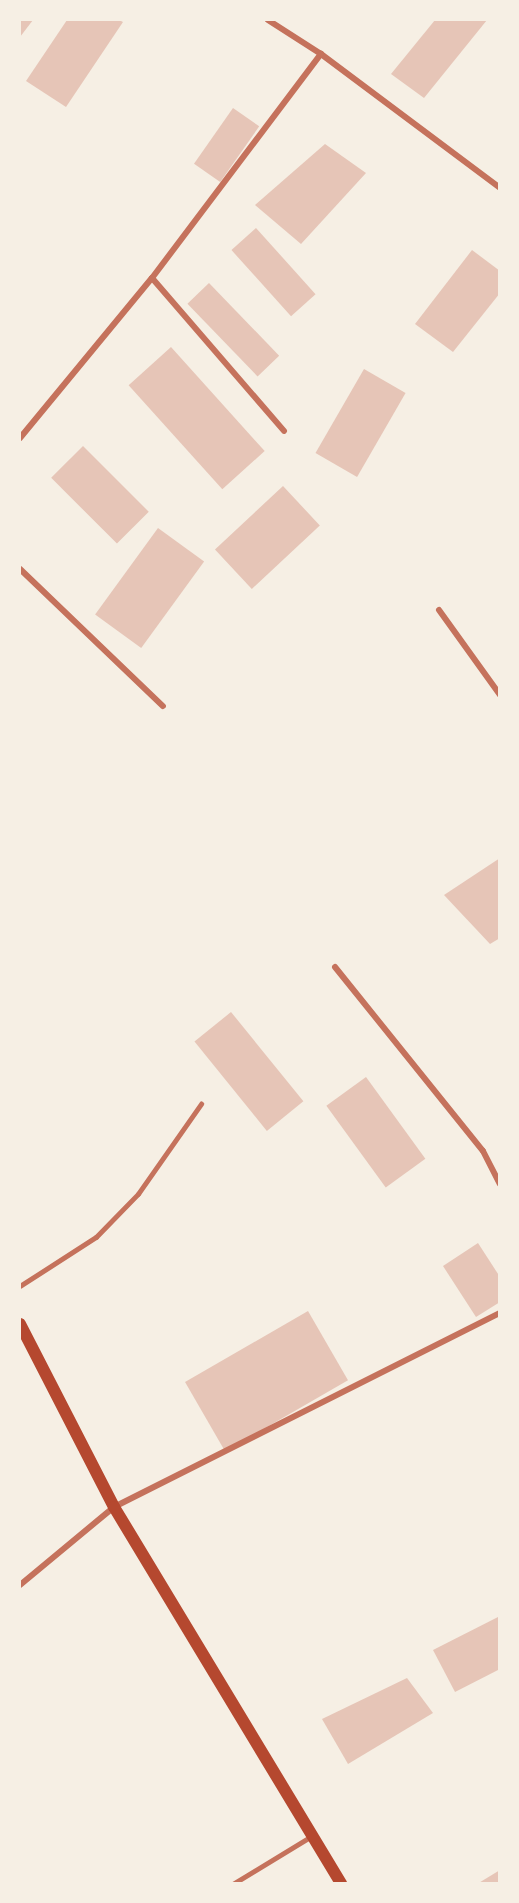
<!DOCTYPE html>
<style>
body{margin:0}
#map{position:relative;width:519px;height:1903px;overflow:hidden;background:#f6efe4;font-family:"Source Serif 4",serif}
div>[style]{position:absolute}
.building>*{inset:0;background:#e6c5b7;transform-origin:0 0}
.service>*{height:4.5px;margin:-2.25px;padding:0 2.25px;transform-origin:2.25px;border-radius:2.25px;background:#c5725c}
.minor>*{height:6px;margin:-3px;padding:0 3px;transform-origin:3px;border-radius:3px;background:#c5725c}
.secondary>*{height:12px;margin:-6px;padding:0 6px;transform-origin:6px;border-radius:6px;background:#b5482f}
span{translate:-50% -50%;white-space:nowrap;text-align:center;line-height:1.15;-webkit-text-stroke:6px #f6efe4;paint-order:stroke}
.frame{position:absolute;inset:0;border:21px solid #f6efe4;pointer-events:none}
</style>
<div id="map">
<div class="building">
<div style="clip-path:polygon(20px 20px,33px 20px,20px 37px)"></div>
<div style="clip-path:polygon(67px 20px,119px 20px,123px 22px,66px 107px,26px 81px)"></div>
<div style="clip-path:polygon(435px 20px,487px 20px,424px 98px,391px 74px)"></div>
<div style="left:233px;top:108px;width:32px;height:68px;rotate:35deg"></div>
<div style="clip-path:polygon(325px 144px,366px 173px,301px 244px,255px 205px)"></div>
<div style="left:256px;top:228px;width:89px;height:33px;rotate:48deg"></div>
<div style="clip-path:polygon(472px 250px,500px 271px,500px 293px,453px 352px,415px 324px)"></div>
<div style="left:209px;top:283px;width:101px;height:30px;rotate:46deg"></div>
<div style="left:171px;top:347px;width:140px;height:57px;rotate:48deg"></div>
<div style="left:364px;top:369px;width:48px;height:97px;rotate:30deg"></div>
<div style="left:83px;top:446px;width:93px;height:45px;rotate:45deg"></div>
<div style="left:283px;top:486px;width:54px;height:93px;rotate:47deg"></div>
<div style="left:158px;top:528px;width:57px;height:107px;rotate:36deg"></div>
<div style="clip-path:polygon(500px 858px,500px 938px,490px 944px,444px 895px)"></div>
<div style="left:231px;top:1012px;width:115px;height:47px;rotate:51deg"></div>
<div style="left:366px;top:1077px;width:101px;height:49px;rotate:54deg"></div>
<div style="clip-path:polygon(478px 1243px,500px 1277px,500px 1302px,476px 1317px,443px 1266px)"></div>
<div style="left:308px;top:1311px;width:80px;height:142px;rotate:60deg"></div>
<div style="clip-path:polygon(500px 1616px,500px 1669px,455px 1692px,433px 1650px)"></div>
<div style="clip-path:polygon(407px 1678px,433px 1713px,348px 1764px,322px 1719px)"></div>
<div style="clip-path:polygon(500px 1870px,500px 1884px,477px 1884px)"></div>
</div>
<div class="service">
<div style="left:20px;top:1286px;width:90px;rotate:-32.8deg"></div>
<div style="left:96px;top:1237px;width:60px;rotate:-45.7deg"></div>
<div style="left:138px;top:1194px;width:110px;rotate:-55deg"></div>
<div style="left:233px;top:1884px;width:90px;rotate:-31.4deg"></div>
</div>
<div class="minor">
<div style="left:268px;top:20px;width:63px;rotate:32.7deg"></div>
<div style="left:321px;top:54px;width:224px;rotate:36.8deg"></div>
<div style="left:152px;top:278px;width:202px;rotate:49.2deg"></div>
<div style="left:20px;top:438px;width:207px;rotate:-50.5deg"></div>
<div style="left:152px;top:278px;width:281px;rotate:-53deg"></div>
<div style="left:20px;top:569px;width:198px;rotate:43.8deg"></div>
<div style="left:439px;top:610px;width:105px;rotate:54.3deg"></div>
<div style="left:335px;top:967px;width:236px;rotate:51.2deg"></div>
<div style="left:483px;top:1151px;width:37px;rotate:63deg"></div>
<div style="left:20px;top:1585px;width:122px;rotate:-39.7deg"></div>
<div style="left:114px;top:1507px;width:432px;rotate:-26.7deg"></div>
</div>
<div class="secondary">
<div style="left:20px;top:1324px;width:206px;rotate:62.8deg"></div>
<div style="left:114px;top:1507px;width:440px;rotate:58.9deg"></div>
</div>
<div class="frame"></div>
</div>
